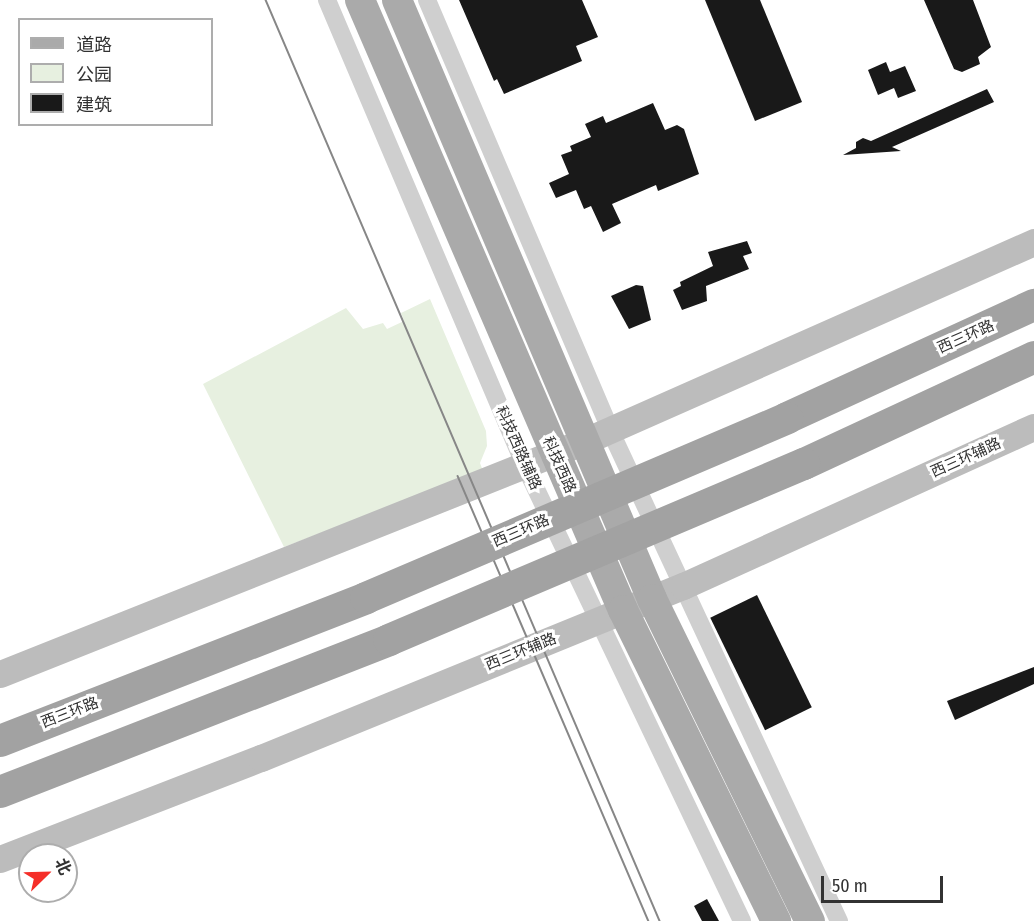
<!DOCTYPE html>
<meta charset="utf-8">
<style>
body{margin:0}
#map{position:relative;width:1034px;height:921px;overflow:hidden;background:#fff;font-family:"Fira Sans Condensed","Noto Sans SC",sans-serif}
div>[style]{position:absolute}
.green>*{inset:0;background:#e7f0e0}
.building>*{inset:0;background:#191919;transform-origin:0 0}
.minor>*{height:18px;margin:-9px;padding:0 9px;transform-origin:9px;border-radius:9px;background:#cfcfcf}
.secondary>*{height:27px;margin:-13.5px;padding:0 13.5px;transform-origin:13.5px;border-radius:13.5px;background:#bcbcbc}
.primary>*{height:30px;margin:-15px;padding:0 15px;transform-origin:15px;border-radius:15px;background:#aaa}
.trunk>*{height:32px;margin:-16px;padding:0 16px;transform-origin:16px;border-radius:16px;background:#a2a2a2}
.tram>*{height:1.5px;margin:-0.75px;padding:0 0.75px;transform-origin:0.75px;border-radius:0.75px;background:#878787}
.trunk-bridge>*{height:32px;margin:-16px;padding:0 16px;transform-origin:16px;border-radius:16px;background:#a2a2a2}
span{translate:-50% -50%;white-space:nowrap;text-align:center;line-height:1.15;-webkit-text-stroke:6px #fff;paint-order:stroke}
.street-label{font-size:15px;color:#323232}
.legend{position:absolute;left:18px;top:18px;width:195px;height:108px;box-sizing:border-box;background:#fff;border:2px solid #adadad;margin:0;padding:8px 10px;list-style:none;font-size:18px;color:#323232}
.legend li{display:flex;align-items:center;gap:12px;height:30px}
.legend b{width:30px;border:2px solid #adadad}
.north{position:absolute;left:18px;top:843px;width:60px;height:60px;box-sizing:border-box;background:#fff;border:2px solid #adadad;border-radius:50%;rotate:67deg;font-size:16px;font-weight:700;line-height:24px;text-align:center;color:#323232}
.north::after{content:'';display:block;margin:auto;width:21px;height:27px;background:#f52f29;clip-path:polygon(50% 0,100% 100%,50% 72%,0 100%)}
.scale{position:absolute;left:821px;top:876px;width:122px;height:27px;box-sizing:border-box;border:3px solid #323232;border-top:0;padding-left:8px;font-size:18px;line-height:21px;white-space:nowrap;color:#323232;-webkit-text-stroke:4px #fff;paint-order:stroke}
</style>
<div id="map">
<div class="green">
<div style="clip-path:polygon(430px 299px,486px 431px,487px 446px,480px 463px,483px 471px,284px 547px,203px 384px,346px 308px,363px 329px,383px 323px,387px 329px,404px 321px,401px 313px)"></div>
</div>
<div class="building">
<div style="clip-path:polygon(459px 0,582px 0,598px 37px,576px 46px,582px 61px,504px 94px,497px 79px,494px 81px)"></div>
<div style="clip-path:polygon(705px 0,760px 0,802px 102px,755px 121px)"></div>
<div style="clip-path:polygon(924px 0,973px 0,991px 47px,978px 57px,980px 64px,962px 72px,954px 69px)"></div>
<div style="clip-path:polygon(886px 62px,890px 72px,905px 66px,916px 91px,898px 98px,894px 88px,878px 95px,868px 70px)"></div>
<div style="clip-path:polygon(987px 89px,994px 102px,892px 147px,901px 151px,843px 155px,856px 148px,856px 142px,863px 138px,871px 141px)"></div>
<div style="clip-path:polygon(653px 103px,665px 130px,677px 125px,684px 129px,699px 174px,658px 191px,656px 185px,612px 204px,621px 223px,603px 232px,591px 206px,584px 209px,576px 190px,556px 198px,549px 183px,569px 174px,561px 155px,572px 151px,570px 146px,591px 137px,585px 124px,603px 116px,606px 123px)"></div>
<div style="clip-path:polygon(747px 241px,752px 253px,743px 256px,749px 269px,706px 286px,707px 301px,682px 310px,673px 290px,681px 286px,680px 282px,713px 266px,708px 252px)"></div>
<div style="clip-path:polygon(636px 285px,643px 286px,651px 320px,629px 329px,611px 296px)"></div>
<div style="left:757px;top:595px;width:125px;height:52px;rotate:64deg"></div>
<div style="clip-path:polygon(1034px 667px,1034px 684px,955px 720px,947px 701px)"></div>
<div style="clip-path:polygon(707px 899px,719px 921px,702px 921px,694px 906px)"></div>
</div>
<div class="minor">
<div style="left:327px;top:0;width:506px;rotate:66.98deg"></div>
<div style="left:525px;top:466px;width:504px;rotate:64.5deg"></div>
<div style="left:427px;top:0;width:467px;rotate:66.9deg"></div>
<div style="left:610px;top:430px;width:542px;rotate:65deg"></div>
</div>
<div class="secondary">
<div style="left:0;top:674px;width:630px;rotate:-21.72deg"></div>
<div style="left:585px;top:441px;width:491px;rotate:-23.9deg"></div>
<div style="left:0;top:859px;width:280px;rotate:-21.2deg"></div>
<div style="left:261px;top:758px;width:456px;rotate:-22.2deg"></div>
<div style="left:683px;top:586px;width:385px;rotate:-24.4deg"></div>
</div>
<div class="primary">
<div style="left:360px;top:0;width:664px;rotate:66.68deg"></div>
<div style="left:623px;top:610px;width:347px;rotate:63.8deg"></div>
<div style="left:397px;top:0;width:651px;rotate:66.94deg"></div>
<div style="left:652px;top:599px;width:359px;rotate:63.9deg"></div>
</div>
<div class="trunk">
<div style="left:787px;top:418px;width:272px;rotate:-24.6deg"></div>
<div style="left:804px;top:464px;width:254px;rotate:-24.9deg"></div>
<div style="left:0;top:741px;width:393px;rotate:-21.3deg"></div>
<div style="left:0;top:792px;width:418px;rotate:-21.3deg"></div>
</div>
<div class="tram">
<div style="left:266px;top:0;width:1002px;rotate:66.84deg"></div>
<div style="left:458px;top:476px;width:484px;rotate:66.8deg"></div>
</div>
<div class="trunk-bridge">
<div style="left:366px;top:598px;width:458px;rotate:-23.1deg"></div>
<div style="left:389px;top:640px;width:451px;rotate:-23deg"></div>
</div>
<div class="street-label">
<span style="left:966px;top:337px;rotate:-24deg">西三环路</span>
<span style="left:518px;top:448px;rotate:66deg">科技西路辅路</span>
<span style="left:966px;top:458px;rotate:-24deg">西三环辅路</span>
<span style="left:559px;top:465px;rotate:66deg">科技西路</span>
<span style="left:521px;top:531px;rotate:-23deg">西三环路</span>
<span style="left:521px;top:652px;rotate:-22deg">西三环辅路</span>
<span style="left:70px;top:713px;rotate:-21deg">西三环路</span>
</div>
<ul class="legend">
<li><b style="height:8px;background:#aaa"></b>道路</li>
<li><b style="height:16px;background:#e7f0e0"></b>公园</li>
<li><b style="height:16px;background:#191919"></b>建筑</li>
</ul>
<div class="north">北</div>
<div class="scale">50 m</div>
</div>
